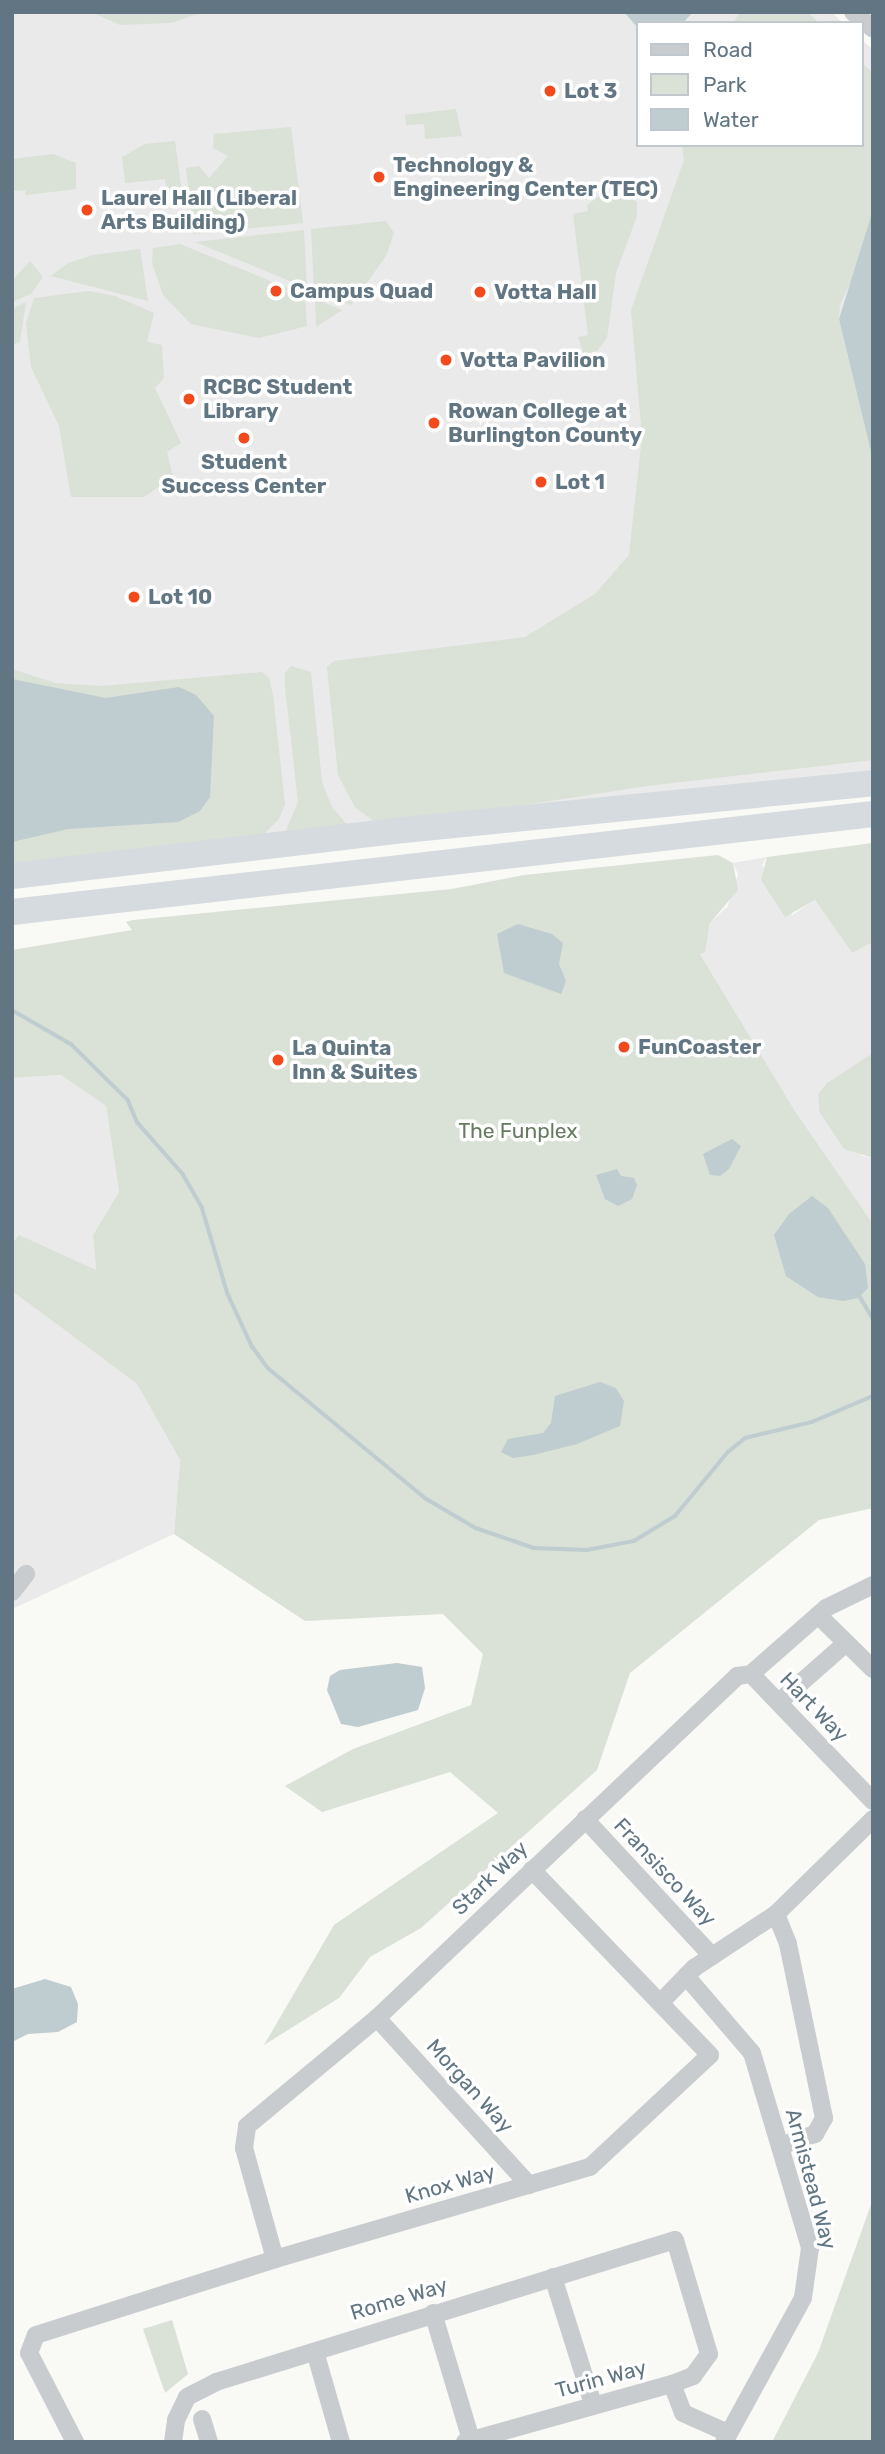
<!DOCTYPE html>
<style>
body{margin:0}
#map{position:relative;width:885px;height:2454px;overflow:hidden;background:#f9f9f6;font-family:Rubik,sans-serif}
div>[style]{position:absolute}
.built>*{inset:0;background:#e9eae9}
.green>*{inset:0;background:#dae1d6}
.water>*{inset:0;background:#bfccd0}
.stream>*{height:3.5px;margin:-1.75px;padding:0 1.75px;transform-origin:1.75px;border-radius:1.75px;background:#bfccd0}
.minor>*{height:18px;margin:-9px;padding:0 9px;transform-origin:9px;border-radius:9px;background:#c8cccf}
.highway>*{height:26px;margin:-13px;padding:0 13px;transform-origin:13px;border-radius:13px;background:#d6dbdf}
.dots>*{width:19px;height:19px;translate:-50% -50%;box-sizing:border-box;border:4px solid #fff;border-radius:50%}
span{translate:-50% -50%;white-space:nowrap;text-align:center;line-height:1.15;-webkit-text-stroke:7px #fff;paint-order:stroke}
.poi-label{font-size:21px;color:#617583;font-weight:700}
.left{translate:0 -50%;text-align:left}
.park-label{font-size:21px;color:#667a60}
.street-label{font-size:21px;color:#617583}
.frame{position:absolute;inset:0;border:14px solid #617583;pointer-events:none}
.legend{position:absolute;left:636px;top:21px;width:228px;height:126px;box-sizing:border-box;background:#fff;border:2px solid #c0c8cd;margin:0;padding:9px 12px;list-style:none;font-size:21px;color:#617583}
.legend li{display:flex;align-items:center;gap:14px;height:35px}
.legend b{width:35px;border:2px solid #c0c8cd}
</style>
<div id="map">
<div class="built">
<div style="clip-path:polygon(12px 12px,831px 12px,843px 23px,638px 23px,638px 145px,862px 145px,862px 40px,873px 50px,873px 237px,864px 272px,873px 484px,873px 783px,12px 878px)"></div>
<div style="clip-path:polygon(767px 857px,762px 865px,792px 915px,815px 900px,852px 953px,873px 942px,873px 1053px,827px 1083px,818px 1094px,819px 1111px,862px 1156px,873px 1158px,873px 1224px,795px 1111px,700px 954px,705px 951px,710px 923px,728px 906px,738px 874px,733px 863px)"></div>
<div style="clip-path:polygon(61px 1075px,106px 1106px,119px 1192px,93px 1235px,96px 1271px,19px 1236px,12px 1244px,12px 1078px)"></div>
<div style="clip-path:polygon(12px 1291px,137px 1384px,180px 1460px,174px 1534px,12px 1609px)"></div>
</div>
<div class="green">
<div style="clip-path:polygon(91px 12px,203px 12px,171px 23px,120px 25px)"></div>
<div style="clip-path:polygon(740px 12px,807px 12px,819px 23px,733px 23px)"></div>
<div style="clip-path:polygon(862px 63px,873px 73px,873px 234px,840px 305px,839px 319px,873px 460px,873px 760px,647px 786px,395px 825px,372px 820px,355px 807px,338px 775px,327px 667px,334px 661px,525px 637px,595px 594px,629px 555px,642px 437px,631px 310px,684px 160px,682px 145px,862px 145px)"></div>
<div style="clip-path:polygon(456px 109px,462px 136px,425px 139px,424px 124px,406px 125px,405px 115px)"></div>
<div style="clip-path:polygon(291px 127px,303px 223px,194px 234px,186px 168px,199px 166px,209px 178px,228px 156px,213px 148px,214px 134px)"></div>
<div style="clip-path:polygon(175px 141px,182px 193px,167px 196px,165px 179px,125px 183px,122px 157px,145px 144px)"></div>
<div style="clip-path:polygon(53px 154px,76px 163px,76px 189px,26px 195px,25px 190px,12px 191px,12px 159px)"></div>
<div style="clip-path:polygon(624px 192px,637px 202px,637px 216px,616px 273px,607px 338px,597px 351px,584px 354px,578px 337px,588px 335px,573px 214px,588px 211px,587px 205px,602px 194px)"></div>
<div style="clip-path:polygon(386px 221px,394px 233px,386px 256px,351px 305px,314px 291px,311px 229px)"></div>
<div style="clip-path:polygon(304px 230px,307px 288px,195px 242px)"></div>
<div style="clip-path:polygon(180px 244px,305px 295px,307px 326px,259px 338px,191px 324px,163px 295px,152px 263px,153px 248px)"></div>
<div style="clip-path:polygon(140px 249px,148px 301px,51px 276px,68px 263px,93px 255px)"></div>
<div style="clip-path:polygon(30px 261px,43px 277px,31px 294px,12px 302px,12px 281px)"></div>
<div style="clip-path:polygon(89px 291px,115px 296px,154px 313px,147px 342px,162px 345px,164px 378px,155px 388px,181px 443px,167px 452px,173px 477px,144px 497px,71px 497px,59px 426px,31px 367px,26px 324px,34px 298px)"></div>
<div style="clip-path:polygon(315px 299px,342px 310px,316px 327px)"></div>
<div style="clip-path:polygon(26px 302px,20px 342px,13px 345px,12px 309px)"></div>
<div style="clip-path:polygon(291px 666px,311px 672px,322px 782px,332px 807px,350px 828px,284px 835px,298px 802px,285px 687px,285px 673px)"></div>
<div style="clip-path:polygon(12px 669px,55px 683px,101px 686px,262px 672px,269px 678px,273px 695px,285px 804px,279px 819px,264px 834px,12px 869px)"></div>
<div style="clip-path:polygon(873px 843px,873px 942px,852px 953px,815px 900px,785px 917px,761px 880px,767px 857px)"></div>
<div style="clip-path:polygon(718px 855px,733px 863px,738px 890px,710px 923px,705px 952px,700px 954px,795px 1111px,873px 1224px,873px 1508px,819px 1520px,630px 1673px,597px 1770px,421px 1928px,370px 1957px,339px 1998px,264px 2045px,334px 1925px,498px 1813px,450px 1772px,322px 1812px,285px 1786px,353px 1749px,471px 1705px,483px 1654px,443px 1614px,305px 1621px,174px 1534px,180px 1460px,137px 1384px,12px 1291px,12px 1244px,19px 1235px,96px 1270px,93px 1235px,119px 1192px,106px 1106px,61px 1075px,12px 1078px,12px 950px,132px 930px,126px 922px,133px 920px,452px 889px,524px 875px)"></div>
<div style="clip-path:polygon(873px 1053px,873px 1158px,844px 1149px,819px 1111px,818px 1094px,827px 1083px)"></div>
<div style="clip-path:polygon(873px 2199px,873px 2442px,772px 2442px,818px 2353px)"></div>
<div style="clip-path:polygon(172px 2320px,188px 2374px,165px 2393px,143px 2329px)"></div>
</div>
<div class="water">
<div style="clip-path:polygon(624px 12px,693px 12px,683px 23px,638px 23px,638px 28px)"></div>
<div style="clip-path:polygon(873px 210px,873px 460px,839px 319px)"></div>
<div style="clip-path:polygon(12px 679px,106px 698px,179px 687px,196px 695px,214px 716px,210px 797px,200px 811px,178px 822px,68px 829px,12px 842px)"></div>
<div style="clip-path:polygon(518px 924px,552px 934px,563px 943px,559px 964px,566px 981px,561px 994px,504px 973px,497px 934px)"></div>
<div style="clip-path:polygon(732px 1139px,741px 1146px,729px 1169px,720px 1176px,710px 1175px,703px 1154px)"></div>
<div style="clip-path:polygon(617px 1169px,621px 1176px,634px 1178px,637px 1185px,632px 1199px,618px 1206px,605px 1199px,596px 1175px)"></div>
<div style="clip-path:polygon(812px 1196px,828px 1208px,865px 1264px,868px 1288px,858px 1298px,843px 1301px,818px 1297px,786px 1276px,774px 1235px,789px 1214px)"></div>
<div style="clip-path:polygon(600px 1382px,616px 1388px,624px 1401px,620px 1426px,577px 1444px,533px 1455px,513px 1458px,501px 1452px,508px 1439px,543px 1433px,551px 1423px,555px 1396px)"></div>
<div style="clip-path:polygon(397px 1663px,422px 1667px,425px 1688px,418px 1710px,358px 1727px,341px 1724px,327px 1690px,330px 1676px,340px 1670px)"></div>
<div style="clip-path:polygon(45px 1979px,71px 1987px,78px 2004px,77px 2022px,58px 2032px,28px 2034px,12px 2042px,12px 1989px)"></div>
</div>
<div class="stream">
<div style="left:12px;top:1010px;width:68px;rotate:30deg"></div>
<div style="left:71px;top:1044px;width:80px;rotate:44.5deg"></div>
<div style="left:128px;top:1100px;width:25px;rotate:67deg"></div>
<div style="left:138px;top:1123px;width:68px;rotate:48.6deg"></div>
<div style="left:183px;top:1174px;width:38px;rotate:60deg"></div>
<div style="left:202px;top:1207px;width:91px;rotate:73.4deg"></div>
<div style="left:228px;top:1294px;width:57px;rotate:65.2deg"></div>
<div style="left:252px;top:1346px;width:27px;rotate:54deg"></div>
<div style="left:268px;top:1368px;width:204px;rotate:39.6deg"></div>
<div style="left:425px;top:1498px;width:59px;rotate:30.5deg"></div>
<div style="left:476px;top:1528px;width:61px;rotate:19deg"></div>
<div style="left:534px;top:1548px;width:53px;rotate:2.2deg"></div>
<div style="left:587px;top:1550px;width:48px;rotate:-10.8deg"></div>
<div style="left:634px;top:1541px;width:48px;rotate:-31.4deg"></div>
<div style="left:675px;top:1516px;width:83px;rotate:-50.4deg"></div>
<div style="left:728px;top:1452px;width:22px;rotate:-39deg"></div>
<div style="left:745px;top:1438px;width:69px;rotate:-13.4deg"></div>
<div style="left:812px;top:1422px;width:66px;rotate:-23.1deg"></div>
<div style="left:859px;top:1295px;width:27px;rotate:59deg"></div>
</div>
<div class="minor">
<div style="left:853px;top:12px;width:26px;rotate:40deg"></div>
<div style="left:12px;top:1592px;width:23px;rotate:-52deg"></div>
<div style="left:818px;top:1615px;width:77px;rotate:44.5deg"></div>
<div style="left:751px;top:1674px;width:176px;rotate:46.2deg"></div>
<div style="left:779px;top:1702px;width:89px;rotate:-41.4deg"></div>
<div style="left:585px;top:1819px;width:187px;rotate:47.2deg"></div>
<div style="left:776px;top:1914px;width:32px;rotate:68deg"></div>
<div style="left:788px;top:1944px;width:178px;rotate:78.3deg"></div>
<div style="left:824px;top:2118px;width:18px;rotate:119deg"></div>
<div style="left:815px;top:2134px;width:37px;rotate:161deg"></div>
<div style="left:686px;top:1976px;width:101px;rotate:49.4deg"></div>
<div style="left:752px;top:2053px;width:203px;rotate:73.4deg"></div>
<div style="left:810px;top:2248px;width:50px;rotate:98deg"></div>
<div style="left:803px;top:2298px;width:164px;rotate:118.7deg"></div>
<div style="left:660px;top:2003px;width:49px;rotate:-45.8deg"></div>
<div style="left:694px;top:1968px;width:98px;rotate:-33.4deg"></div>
<div style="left:776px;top:1914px;width:136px;rotate:-44.4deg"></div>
<div style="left:377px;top:2018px;width:226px;rotate:47.7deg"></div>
<div style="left:275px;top:2259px;width:115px;rotate:-105.6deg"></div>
<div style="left:244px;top:2148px;width:22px;rotate:-82deg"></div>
<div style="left:247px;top:2126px;width:169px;rotate:-39.7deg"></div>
<div style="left:377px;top:2018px;width:497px;rotate:-43.5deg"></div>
<div style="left:737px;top:1676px;width:14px;rotate:-8deg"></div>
<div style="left:751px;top:1674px;width:100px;rotate:-41.3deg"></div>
<div style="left:826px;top:1608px;width:52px;rotate:-26.1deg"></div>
<div style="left:553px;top:2277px;width:133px;rotate:72.5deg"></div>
<div style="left:433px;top:2313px;width:133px;rotate:73.3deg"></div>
<div style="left:316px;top:2355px;width:91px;rotate:74deg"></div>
<div style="left:202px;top:2419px;width:24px;rotate:73deg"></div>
<div style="left:75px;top:2442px;width:100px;rotate:-117.3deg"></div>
<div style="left:29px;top:2353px;width:19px;rotate:-69deg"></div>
<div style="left:36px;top:2335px;width:251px;rotate:-17.6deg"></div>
<div style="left:275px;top:2259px;width:328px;rotate:-16.3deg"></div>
<div style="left:590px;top:2167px;width:164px;rotate:-43deg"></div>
<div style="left:710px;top:2055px;width:257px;rotate:-133.9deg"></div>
<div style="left:173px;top:2442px;width:22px;rotate:-82deg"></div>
<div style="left:176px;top:2420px;width:25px;rotate:-64deg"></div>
<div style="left:187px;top:2397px;width:33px;rotate:-27deg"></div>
<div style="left:216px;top:2382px;width:480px;rotate:-17.2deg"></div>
<div style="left:675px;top:2240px;width:119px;rotate:73.4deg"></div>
<div style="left:709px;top:2354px;width:27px;rotate:126deg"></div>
<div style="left:693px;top:2376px;width:22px;rotate:159deg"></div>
<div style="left:465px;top:2442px;width:215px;rotate:-15.7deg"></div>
<div style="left:672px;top:2384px;width:31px;rotate:69deg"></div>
<div style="left:683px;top:2413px;width:49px;rotate:24deg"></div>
</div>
<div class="highway">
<div style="left:12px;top:876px;width:385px;rotate:-6.7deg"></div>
<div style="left:394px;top:831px;width:481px;rotate:-5.7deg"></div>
<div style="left:12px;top:912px;width:867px;rotate:-6.49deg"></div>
</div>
<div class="dots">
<div style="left:550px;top:91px;background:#f24a1c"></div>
<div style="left:379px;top:177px;background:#f24a1c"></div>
<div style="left:87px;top:210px;background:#f24a1c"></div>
<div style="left:276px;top:291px;background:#f24a1c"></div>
<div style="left:480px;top:292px;background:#f24a1c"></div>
<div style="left:446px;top:360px;background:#f24a1c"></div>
<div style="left:189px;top:399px;background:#f24a1c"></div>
<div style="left:434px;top:423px;background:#f24a1c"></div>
<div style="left:244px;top:438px;background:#f24a1c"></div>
<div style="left:541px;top:482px;background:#f24a1c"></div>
<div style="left:134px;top:597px;background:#f24a1c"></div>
<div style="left:624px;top:1047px;background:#f24a1c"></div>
<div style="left:278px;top:1060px;background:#f24a1c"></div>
</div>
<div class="poi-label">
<span class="left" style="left:564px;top:91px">Lot 3</span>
<span class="left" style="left:393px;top:177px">Technology &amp;<br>Engineering Center (TEC)</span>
<span class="left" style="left:101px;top:210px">Laurel Hall (Liberal<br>Arts Building)</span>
<span class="left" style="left:290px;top:291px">Campus Quad</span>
<span class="left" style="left:494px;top:292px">Votta Hall</span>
<span class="left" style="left:460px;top:360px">Votta Pavilion</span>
<span class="left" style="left:203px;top:399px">RCBC Student<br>Library</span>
<span class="left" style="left:448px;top:423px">Rowan College at<br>Burlington County</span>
<span style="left:244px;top:474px">Student<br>Success Center</span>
<span class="left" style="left:555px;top:482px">Lot 1</span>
<span class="left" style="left:148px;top:597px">Lot 10</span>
<span class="left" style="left:638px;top:1047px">FunCoaster</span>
<span class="left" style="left:292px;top:1060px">La Quinta<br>Inn &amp; Suites</span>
</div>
<div class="park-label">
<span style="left:518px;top:1131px">The Funplex</span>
</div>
<div class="street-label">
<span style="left:814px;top:1707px;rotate:46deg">Hart Way</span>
<span style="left:665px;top:1872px;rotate:47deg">Fransisco Way</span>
<span style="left:490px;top:1878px;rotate:-44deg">Stark Way</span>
<span style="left:470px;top:2086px;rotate:48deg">Morgan Way</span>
<span style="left:811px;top:2179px;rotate:75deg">Armistead Way</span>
<span style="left:450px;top:2184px;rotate:-16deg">Knox Way</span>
<span style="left:399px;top:2299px;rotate:-17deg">Rome Way</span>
<span style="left:601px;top:2379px;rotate:-15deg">Turin Way</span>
</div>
<div class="frame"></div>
<ul class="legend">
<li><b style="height:9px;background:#c8cccf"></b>Road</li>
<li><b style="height:19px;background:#dae1d6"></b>Park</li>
<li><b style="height:19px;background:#bfccd0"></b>Water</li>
</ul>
</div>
